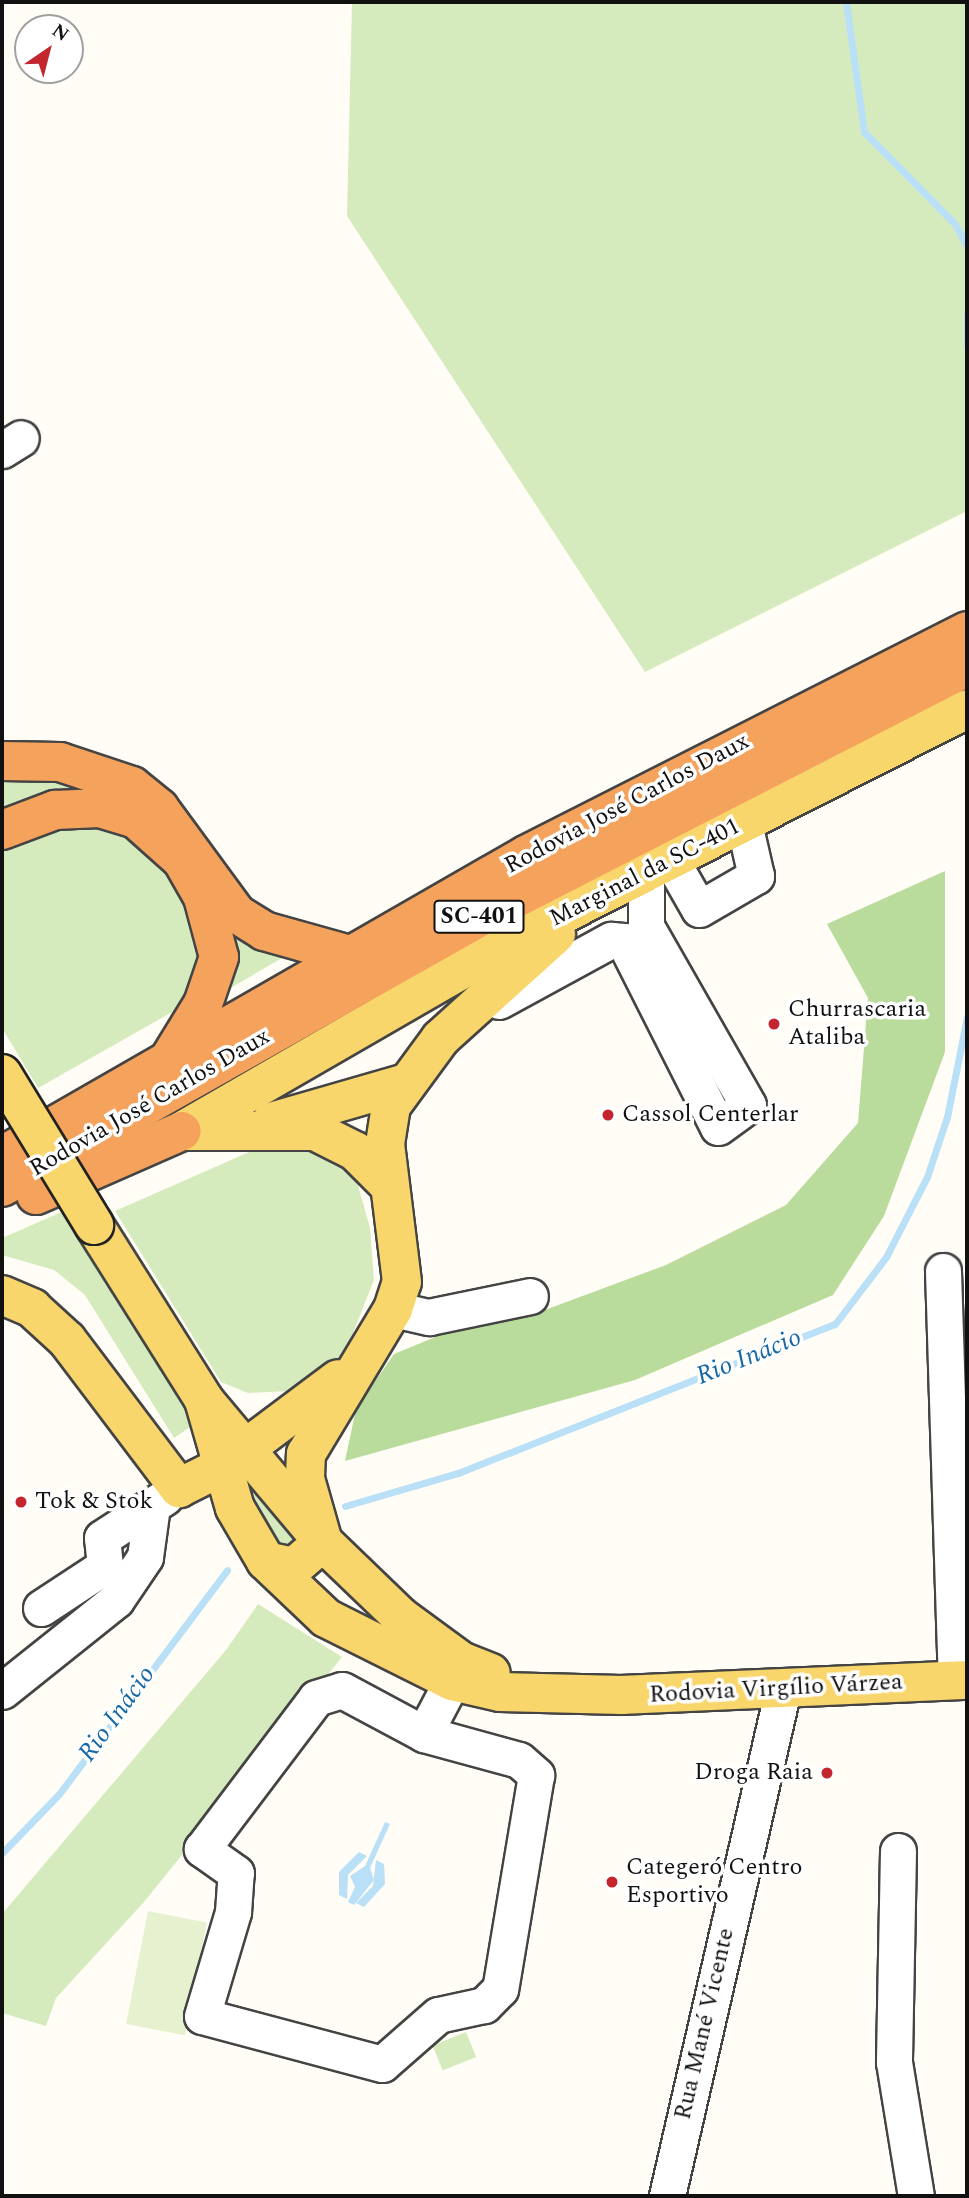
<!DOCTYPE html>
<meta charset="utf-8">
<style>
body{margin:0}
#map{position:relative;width:969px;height:2198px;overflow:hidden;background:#fffdf5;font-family:Spectral,serif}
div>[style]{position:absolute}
.green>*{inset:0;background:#d5ebbd;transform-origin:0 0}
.forest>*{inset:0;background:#b9dc9c}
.pitch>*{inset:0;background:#e6f2cf;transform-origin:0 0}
.water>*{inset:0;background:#b9e0f7}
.stream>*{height:7px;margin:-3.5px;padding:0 3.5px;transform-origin:3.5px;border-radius:3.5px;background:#b9e0f7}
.roads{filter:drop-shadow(2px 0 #444) drop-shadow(-2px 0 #444) drop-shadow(0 2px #444) drop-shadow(0 -2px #444)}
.minor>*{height:35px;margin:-17.5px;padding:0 17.5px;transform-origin:17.5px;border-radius:17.5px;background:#fff}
.major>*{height:38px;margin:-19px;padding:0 19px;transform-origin:19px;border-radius:19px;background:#f9d66b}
.highway>*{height:38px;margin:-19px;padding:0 19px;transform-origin:19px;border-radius:19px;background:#f5a25d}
.bridges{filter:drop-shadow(2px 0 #222) drop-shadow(-2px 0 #222) drop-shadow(0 2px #222) drop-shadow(0 -2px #222)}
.major-bridge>*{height:38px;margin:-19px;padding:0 19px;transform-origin:19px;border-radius:19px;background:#f9d66b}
.dots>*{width:19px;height:19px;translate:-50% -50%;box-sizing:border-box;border:4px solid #fff;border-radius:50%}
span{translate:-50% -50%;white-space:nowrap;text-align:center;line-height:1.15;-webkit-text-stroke:7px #fff;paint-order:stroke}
.shield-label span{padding:2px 5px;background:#fff;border:2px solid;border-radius:5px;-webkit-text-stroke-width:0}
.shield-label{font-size:23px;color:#111;font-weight:700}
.street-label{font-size:24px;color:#111}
.poi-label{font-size:24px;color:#111}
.left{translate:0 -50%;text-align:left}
.right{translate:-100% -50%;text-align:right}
.water-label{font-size:26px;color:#1768a6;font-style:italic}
.frame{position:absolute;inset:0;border:4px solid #111;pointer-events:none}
.north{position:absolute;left:14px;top:14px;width:70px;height:70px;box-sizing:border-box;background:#fff;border:2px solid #a0a0a0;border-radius:50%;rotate:35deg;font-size:19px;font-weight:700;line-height:28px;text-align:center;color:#111}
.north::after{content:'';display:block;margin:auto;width:24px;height:32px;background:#c4262e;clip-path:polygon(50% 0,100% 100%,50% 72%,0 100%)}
</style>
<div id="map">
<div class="green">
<div style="clip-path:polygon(352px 2px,967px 2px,967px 511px,645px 672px,347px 216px)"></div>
<div style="clip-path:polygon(20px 773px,92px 786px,2px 819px,2px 775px)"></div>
<div style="clip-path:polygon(67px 817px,132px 832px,161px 853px,193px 907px,202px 947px,197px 983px,174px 1011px,38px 1088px,2px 1028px,2px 846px)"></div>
<div style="clip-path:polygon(234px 939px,294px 951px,210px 1000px,228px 963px)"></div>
<div style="clip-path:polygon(279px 1139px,326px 1148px,353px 1168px,370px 1228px,374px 1280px,345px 1353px,290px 1391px,248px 1393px,221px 1382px,115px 1211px)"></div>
<div style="clip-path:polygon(64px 1211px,196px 1423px,174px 1438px,85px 1295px,54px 1270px,2px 1255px,2px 1238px)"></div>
<div style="clip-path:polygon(244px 1474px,301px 1539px,289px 1551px,265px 1540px)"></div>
<div style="clip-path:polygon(258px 1604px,342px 1657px,144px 1902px,56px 1998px,46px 2026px,2px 2013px,2px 1914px,226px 1650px)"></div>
<div style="left:466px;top:2032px;width:27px;height:36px;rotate:68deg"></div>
</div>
<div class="forest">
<div style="clip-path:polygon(945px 871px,945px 1052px,884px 1216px,833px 1295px,635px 1380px,345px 1461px,356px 1409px,394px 1354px,455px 1329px,526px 1317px,666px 1265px,786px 1205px,858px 1123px,868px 998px,827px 924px)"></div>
</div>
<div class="pitch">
<div style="left:148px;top:1911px;width:60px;height:115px;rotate:11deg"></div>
</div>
<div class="water">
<div style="clip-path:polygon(385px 1822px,390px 1824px,370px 1868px,374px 1880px,354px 1905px,348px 1902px,355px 1887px,350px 1876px,365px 1866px)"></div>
<div style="clip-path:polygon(359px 1852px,367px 1856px,348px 1875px,347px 1899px,339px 1895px,339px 1872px)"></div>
<div style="clip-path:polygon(376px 1860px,384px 1864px,385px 1884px,364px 1907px,356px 1903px,373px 1886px)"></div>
</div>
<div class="stream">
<div style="left:846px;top:2px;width:131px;rotate:82.1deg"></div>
<div style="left:864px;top:132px;width:129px;rotate:45.3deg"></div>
<div style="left:955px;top:224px;width:26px;rotate:62deg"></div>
<div style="left:967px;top:313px;width:33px;rotate:90deg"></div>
<div style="left:345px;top:1506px;width:118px;rotate:-16.3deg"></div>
<div style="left:458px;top:1473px;width:405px;rotate:-21.6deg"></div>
<div style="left:835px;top:1324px;width:84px;rotate:-52.7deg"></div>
<div style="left:886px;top:1257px;width:90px;rotate:-62.9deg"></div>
<div style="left:927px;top:1177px;width:63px;rotate:-71.6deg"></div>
<div style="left:947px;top:1117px;width:102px;rotate:-78.7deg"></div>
<div style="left:2px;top:1853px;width:82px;rotate:-46deg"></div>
<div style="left:59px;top:1794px;width:280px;rotate:-53.1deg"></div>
</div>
<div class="roads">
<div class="minor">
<div style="left:2px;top:450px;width:22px;rotate:-32deg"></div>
<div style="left:671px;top:860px;width:56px;rotate:60.3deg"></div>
<div style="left:699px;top:909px;width:66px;rotate:-30.1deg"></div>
<div style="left:756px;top:876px;width:54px;rotate:-102.8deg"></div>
<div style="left:499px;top:1001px;width:128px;rotate:-28.6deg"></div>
<div style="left:611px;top:940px;width:13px;rotate:4deg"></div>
<div style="left:624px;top:941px;width:208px;rotate:63.2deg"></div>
<div style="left:718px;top:1127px;width:37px;rotate:-36deg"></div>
<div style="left:748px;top:1105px;width:206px;rotate:-119.7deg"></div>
<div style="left:646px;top:926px;width:53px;rotate:-90deg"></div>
<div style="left:943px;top:1271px;width:410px;rotate:88.2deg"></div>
<div style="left:393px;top:1309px;width:37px;rotate:13deg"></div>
<div style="left:429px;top:1317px;width:103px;rotate:-11.7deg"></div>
<div style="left:41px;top:1608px;width:77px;rotate:-33.3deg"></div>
<div style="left:105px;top:1566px;width:28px;rotate:-96deg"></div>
<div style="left:102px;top:1538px;width:75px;rotate:-33.1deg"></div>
<div style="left:342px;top:1690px;width:93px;rotate:28.2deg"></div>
<div style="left:424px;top:1734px;width:98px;rotate:15.3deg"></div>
<div style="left:519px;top:1760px;width:23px;rotate:41deg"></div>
<div style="left:536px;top:1775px;width:217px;rotate:99.5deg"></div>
<div style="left:500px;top:1989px;width:23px;rotate:135deg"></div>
<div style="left:484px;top:2005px;width:47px;rotate:167.7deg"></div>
<div style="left:438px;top:2015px;width:74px;rotate:138.8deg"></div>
<div style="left:382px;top:2064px;width:186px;rotate:-165.1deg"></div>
<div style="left:202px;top:2016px;width:109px;rotate:-73.4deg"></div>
<div style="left:233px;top:1912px;width:39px;rotate:-86deg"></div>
<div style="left:236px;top:1873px;width:42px;rotate:-144.8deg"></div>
<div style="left:202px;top:1849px;width:189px;rotate:-52.9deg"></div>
<div style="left:316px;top:1698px;width:27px;rotate:-17deg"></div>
<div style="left:2px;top:1691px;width:146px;rotate:-38.6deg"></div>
<div style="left:116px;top:1600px;width:52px;rotate:-56deg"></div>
<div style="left:145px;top:1557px;width:51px;rotate:-82.2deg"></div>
<div style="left:424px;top:1734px;width:60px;rotate:-62.2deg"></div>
<div style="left:898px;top:1851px;width:211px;rotate:91.1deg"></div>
<div style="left:894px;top:2062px;width:136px;rotate:80.7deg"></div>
<div style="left:667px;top:2196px;width:520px;rotate:-77.11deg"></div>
</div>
<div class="major">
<div style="left:271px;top:1122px;width:137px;rotate:-16.1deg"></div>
<div style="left:182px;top:1131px;width:390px;rotate:-30deg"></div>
<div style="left:520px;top:936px;width:501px;rotate:-26.92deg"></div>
<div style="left:187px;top:1131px;width:128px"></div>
<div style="left:315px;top:1131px;width:45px;rotate:26.6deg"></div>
<div style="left:355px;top:1151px;width:48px;rotate:45deg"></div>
<div style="left:94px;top:1225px;width:207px;rotate:57.8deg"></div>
<div style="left:204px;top:1400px;width:185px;rotate:50deg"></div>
<div style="left:323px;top:1542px;width:108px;rotate:43.9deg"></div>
<div style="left:401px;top:1617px;width:74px;rotate:36.3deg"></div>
<div style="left:461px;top:1661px;width:32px;rotate:22deg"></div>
<div style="left:2px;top:1295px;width:33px;rotate:23deg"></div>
<div style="left:32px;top:1308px;width:47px;rotate:42.4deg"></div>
<div style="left:67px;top:1340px;width:186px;rotate:52.9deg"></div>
<div style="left:179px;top:1488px;width:47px;rotate:-26.6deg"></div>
<div style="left:221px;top:1467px;width:146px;rotate:-36.9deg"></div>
<div style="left:204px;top:1400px;width:112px;rotate:74deg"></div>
<div style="left:235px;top:1508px;width:61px;rotate:59.7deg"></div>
<div style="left:266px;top:1561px;width:83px;rotate:43.5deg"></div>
<div style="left:326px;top:1618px;width:141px;rotate:26.6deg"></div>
<div style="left:452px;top:1681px;width:49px;rotate:12.9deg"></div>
<div style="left:500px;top:1692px;width:122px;rotate:1.4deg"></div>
<div style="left:622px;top:1695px;width:345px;rotate:-2.5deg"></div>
<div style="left:266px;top:1561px;width:29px;rotate:12deg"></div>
<div style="left:294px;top:1567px;width:38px;rotate:-41deg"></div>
<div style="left:323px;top:1542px;width:66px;rotate:-105.9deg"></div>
<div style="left:305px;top:1479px;width:25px;rotate:-88deg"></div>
<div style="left:306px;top:1454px;width:169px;rotate:-59deg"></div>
<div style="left:393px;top:1309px;width:28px;rotate:-72deg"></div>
<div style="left:402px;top:1282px;width:139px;rotate:-97deg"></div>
<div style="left:385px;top:1144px;width:38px;rotate:-81deg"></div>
<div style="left:391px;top:1106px;width:84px;rotate:-53.7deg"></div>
<div style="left:441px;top:1038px;width:155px;rotate:-42.1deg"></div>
</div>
<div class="highway">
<div style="left:2px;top:761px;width:58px;rotate:1deg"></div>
<div style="left:60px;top:762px;width:76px;rotate:18.4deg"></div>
<div style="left:132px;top:786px;width:35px;rotate:39deg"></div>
<div style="left:159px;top:808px;width:132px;rotate:53.7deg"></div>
<div style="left:237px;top:914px;width:32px;rotate:32deg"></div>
<div style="left:264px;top:931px;width:92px;rotate:15.7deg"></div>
<div style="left:2px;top:830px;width:57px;rotate:-20.7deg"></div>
<div style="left:55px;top:810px;width:45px;rotate:-2.5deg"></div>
<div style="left:100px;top:808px;width:38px;rotate:17deg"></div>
<div style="left:136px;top:819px;width:62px;rotate:41.7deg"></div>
<div style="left:182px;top:860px;width:43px;rotate:60.4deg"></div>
<div style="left:203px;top:897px;width:62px;rotate:75.1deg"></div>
<div style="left:219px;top:957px;width:50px;rotate:108.8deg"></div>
<div style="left:203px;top:1004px;width:61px;rotate:121.6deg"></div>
<div style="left:2px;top:1156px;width:604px;rotate:-29.87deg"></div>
<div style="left:526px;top:855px;width:495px;rotate:-26.9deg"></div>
<div style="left:2px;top:1187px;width:557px;rotate:-29.46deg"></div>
<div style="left:487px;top:913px;width:539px;rotate:-27.14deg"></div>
<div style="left:36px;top:1195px;width:159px;rotate:-23.7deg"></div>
</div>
</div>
<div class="bridges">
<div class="major-bridge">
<div style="left:2px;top:1074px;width:177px;rotate:58.6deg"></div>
</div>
</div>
<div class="dots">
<div style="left:774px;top:1024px;background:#c4262e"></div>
<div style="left:608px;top:1115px;background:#c4262e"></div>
<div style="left:21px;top:1502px;background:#c4262e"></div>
<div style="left:827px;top:1773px;background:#c4262e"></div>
<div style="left:612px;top:1882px;background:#c4262e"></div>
</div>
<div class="shield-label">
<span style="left:479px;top:917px">SC-401</span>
</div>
<div class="street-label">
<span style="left:627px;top:804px;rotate:-28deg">Rodovia José Carlos Daux</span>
<span style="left:645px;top:873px;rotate:-27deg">Marginal da SC-401</span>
<span style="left:150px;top:1103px;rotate:-30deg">Rodovia José Carlos Daux</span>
<span style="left:776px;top:1689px;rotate:-3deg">Rodovia Virgílio Várzea</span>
<span style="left:705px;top:2024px;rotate:-77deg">Rua Mané Vicente</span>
</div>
<div class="poi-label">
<span class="left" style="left:788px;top:1024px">Churrascaria<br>Ataliba</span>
<span class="left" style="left:622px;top:1115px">Cassol Centerlar</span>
<span class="left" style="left:35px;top:1502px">Tok &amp; Stok</span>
<span class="right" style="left:813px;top:1773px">Droga Raia</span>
<span class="left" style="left:626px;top:1882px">Categeró Centro<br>Esportivo</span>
</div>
<div class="water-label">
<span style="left:749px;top:1357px;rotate:-22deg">Rio Inácio</span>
<span style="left:117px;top:1714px;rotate:-54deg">Rio Inácio</span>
</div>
<div class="frame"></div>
<div class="north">N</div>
</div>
